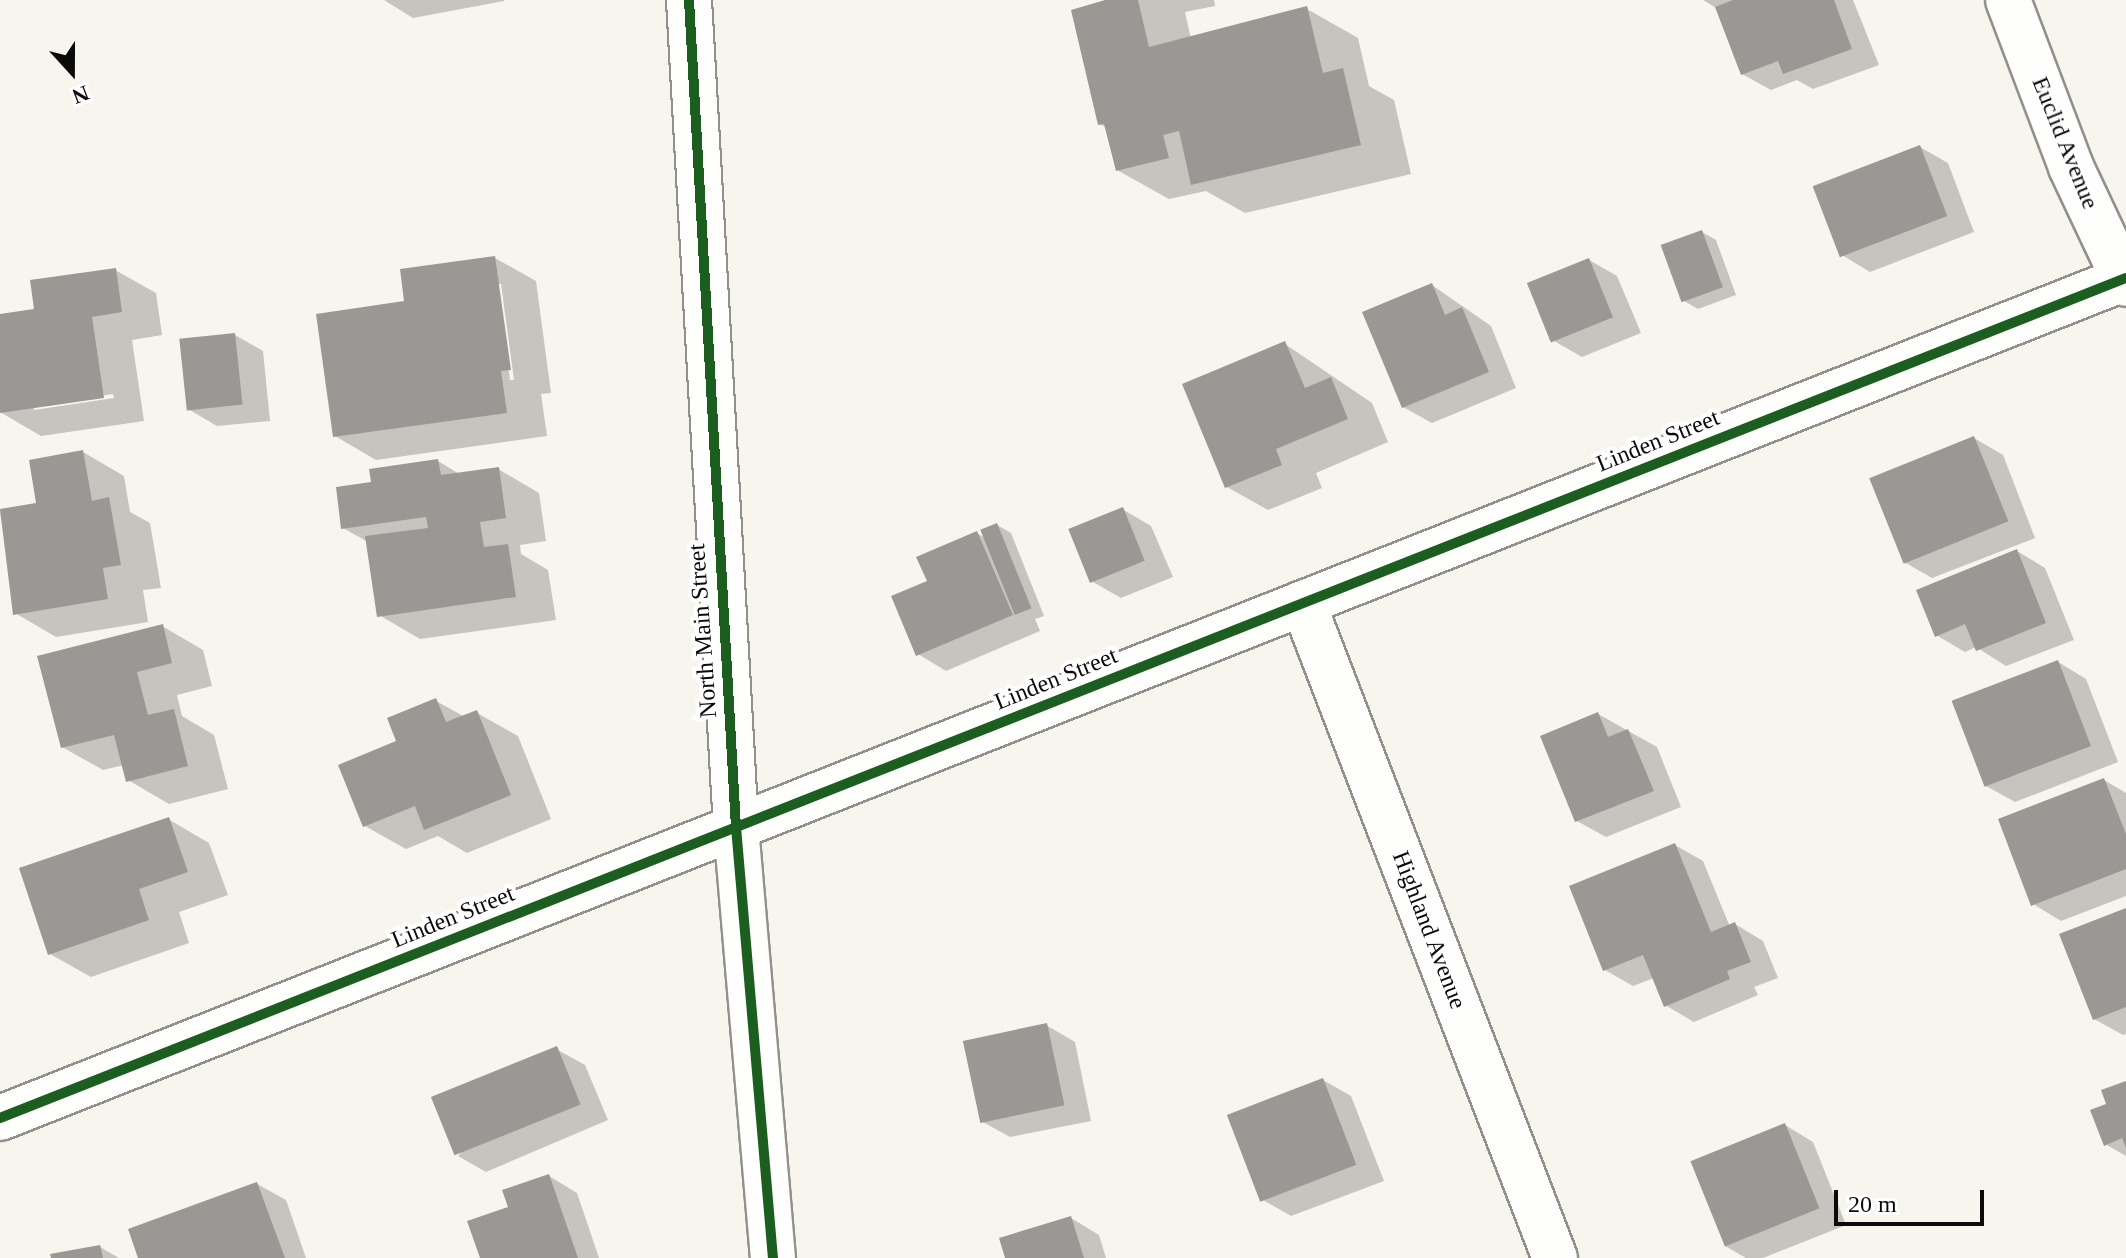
<!DOCTYPE html>
<style>
body{margin:0}
#map{position:relative;width:2126px;height:1258px;overflow:hidden;background:#f8f5ee;font-family:"Times New Roman",serif}
div>[style]{position:absolute}
.shadow>*{inset:0;background:#0003}
.building>*{inset:0;background:#9a9894;transform-origin:0 0}
.roads{filter:drop-shadow(2px 0 #91908d) drop-shadow(-2px 0 #91908d) drop-shadow(0 2px #91908d) drop-shadow(0 -2px #91908d)}
.minor>*{height:44px;margin:-22px;padding:0 22px;transform-origin:22px;border-radius:22px;background:#fefefc}
.tertiary>*{height:44px;margin:-22px;padding:0 22px;transform-origin:22px;border-radius:22px;background:#fefefc}
.cycleway>*{height:10px;margin:-5px;padding:0 5px;transform-origin:5px;border-radius:5px;background:#1b5e20}
span{translate:-50% -50%;white-space:nowrap;text-align:center;line-height:1.15;-webkit-text-stroke:8px #fff;paint-order:stroke}
.street-label{font-size:24px;color:#0a0a0a}
.north{position:absolute;left:32px;top:32px;width:80px;height:80px;-webkit-text-stroke:6px #fff;paint-order:stroke;rotate:159deg;font-size:22px;font-weight:700;line-height:32px;text-align:center;color:#0a0a0a}
.north::after{content:'';display:block;margin:auto;width:28px;height:36px;background:#0a0a0a;clip-path:polygon(50% 0,100% 100%,50% 72%,0 100%)}
.scale{position:absolute;left:1834px;top:1190px;width:150px;height:36px;box-sizing:border-box;border:4px solid #0a0a0a;border-top:0;padding-left:10px;font-size:24px;line-height:28px;white-space:nowrap;color:#0a0a0a;-webkit-text-stroke:6px #fff;paint-order:stroke}
</style>
<div id="map">
<div class="shadow">
<div style="clip-path:polygon(384px 0,504px 0,504px 1px,413px 18px)"></div>
<div style="clip-path:polygon(1107px 0,1214px 0,1215px 6px,1185px 12px,1191px 39px,1307px 9px,1358px 38px,1369px 86px,1394px 100px,1411px 174px,1245px 213px,1206px 191px,1169px 199px,1117px 170px,1107px 128px,1100px 124px)"></div>
<div style="clip-path:polygon(1703px 0,1853px 0,1879px 65px,1813px 89px,1797px 80px,1771px 90px,1742px 74px,1718px 9px)"></div>
<div style="clip-path:polygon(1920px 147px,1948px 163px,1974px 232px,1870px 272px,1842px 255px)"></div>
<div style="clip-path:polygon(1702px 232px,1716px 240px,1736px 295px,1698px 309px,1684px 301px)"></div>
<div style="clip-path:polygon(evenodd,495px 258px,536px 281px,551px 393px,541px 394px,547px 436px,376px 460px,335px 436px,407px 303px,495px 258px,497px 284px,501px 284px,514px 380px,510px 380px,497px 284px)"></div>
<div style="clip-path:polygon(1589px 260px,1617px 276px,1641px 333px,1582px 357px,1554px 341px)"></div>
<div style="clip-path:polygon(evenodd,115px 270px,156px 293px,162px 335px,132px 340px,144px 421px,41px 436px,0 412px,0 316px,36px 310px,115px 270px,113px 394px,114px 398px,34px 410px,34px 406px,113px 394px)"></div>
<div style="clip-path:polygon(1432px 285px,1491px 326px,1516px 388px,1432px 423px,1403px 407px)"></div>
<div style="clip-path:polygon(235px 335px,263px 351px,270px 421px,217px 426px,188px 409px)"></div>
<div style="clip-path:polygon(1285px 344px,1372px 403px,1388px 442px,1316px 473px,1322px 488px,1268px 510px,1227px 487px)"></div>
<div style="clip-path:polygon(1974px 438px,2003px 455px,2035px 538px,1932px 578px,1904px 562px)"></div>
<div style="clip-path:polygon(83px 452px,124px 476px,130px 512px,150px 523px,161px 588px,143px 590px,148px 622px,56px 637px,15px 613px,0 511px,38px 505px)"></div>
<div style="clip-path:polygon(438px 461px,461px 475px,498px 469px,539px 493px,546px 541px,520px 545px,521px 554px,548px 570px,556px 620px,420px 639px,379px 615px,368px 542px,343px 528px,373px 483px)"></div>
<div style="clip-path:polygon(1122px 509px,1151px 526px,1173px 577px,1121px 598px,1093px 582px)"></div>
<div style="clip-path:polygon(997px 525px,1011px 533px,1044px 616px,1035px 619px,1040px 631px,946px 671px,918px 654px,930px 582px,977px 533px,985px 538px)"></div>
<div style="clip-path:polygon(2017px 551px,2045px 568px,2074px 640px,2006px 666px,1976px 647px,1965px 652px,1936px 635px)"></div>
<div style="clip-path:polygon(162px 626px,203px 650px,212px 686px,177px 695px,182px 716px,214px 735px,228px 789px,169px 804px,128px 780px,124px 765px,103px 770px,62px 747px)"></div>
<div style="clip-path:polygon(2058px 662px,2086px 679px,2118px 762px,2015px 802px,1986px 786px)"></div>
<div style="clip-path:polygon(436px 701px,465px 717px,477px 713px,518px 736px,551px 819px,467px 853px,438px 836px,406px 849px,365px 826px)"></div>
<div style="clip-path:polygon(1598px 714px,1657px 747px,1681px 807px,1606px 837px,1577px 821px)"></div>
<div style="clip-path:polygon(2104px 780px,2126px 793px,2126px 896px,2061px 921px,2033px 904px)"></div>
<div style="clip-path:polygon(168px 819px,209px 843px,228px 895px,179px 912px,189px 943px,91px 977px,50px 954px)"></div>
<div style="clip-path:polygon(1675px 845px,1703px 861px,1730px 927px,1735px 924px,1763px 941px,1778px 978px,1754px 987px,1758px 995px,1694px 1022px,1665px 1005px,1654px 978px,1633px 986px,1605px 970px)"></div>
<div style="clip-path:polygon(2126px 910px,2126px 1034px,2123px 1035px,2094px 1019px)"></div>
<div style="clip-path:polygon(1046px 1025px,1075px 1042px,1091px 1121px,1010px 1137px,981px 1121px)"></div>
<div style="clip-path:polygon(556px 1049px,585px 1065px,608px 1120px,486px 1172px,458px 1156px)"></div>
<div style="clip-path:polygon(1323px 1080px,1351px 1096px,1384px 1181px,1291px 1216px,1263px 1200px)"></div>
<div style="clip-path:polygon(2126px 1083px,2126px 1156px,2105px 1144px,2109px 1105px)"></div>
<div style="clip-path:polygon(1785px 1125px,1813px 1142px,1846px 1225px,1763px 1258px,1746px 1258px,1725px 1246px)"></div>
<div style="clip-path:polygon(549px 1176px,577px 1193px,599px 1258px,483px 1258px,511px 1208px)"></div>
<div style="clip-path:polygon(257px 1184px,286px 1200px,306px 1258px,141px 1258px)"></div>
<div style="clip-path:polygon(1071px 1218px,1099px 1235px,1106px 1258px,1008px 1258px)"></div>
<div style="clip-path:polygon(100px 1247px,119px 1258px,53px 1258px)"></div>
</div>
<div class="building">
<div style="clip-path:polygon(1105px 0,1138px 0,1149px 47px,1307px 6px,1323px 73px,1343px 68px,1361px 145px,1191px 185px,1179px 131px,1163px 135px,1169px 158px,1116px 171px,1104px 124px,1098px 125px,1071px 10px)"></div>
<div style="clip-path:polygon(1733px 0,1834px 0,1852px 49px,1783px 74px,1778px 61px,1741px 75px,1715px 7px)"></div>
<div style="left:1920px;top:145px;width:76px;height:115px;rotate:69deg"></div>
<div style="left:1702px;top:230px;width:61px;height:44px;rotate:70deg"></div>
<div style="clip-path:polygon(495px 256px,511px 370px,501px 371px,507px 413px,333px 437px,316px 314px,404px 301px,400px 269px)"></div>
<div style="left:1589px;top:258px;width:64px;height:67px;rotate:68deg"></div>
<div style="clip-path:polygon(116px 268px,122px 312px,92px 317px,104px 398px,0 413px,0 314px,34px 309px,30px 280px)"></div>
<div style="clip-path:polygon(1432px 283px,1445px 315px,1462px 307px,1489px 372px,1402px 408px,1362px 312px)"></div>
<div style="left:235px;top:333px;width:72px;height:56px;rotate:84deg"></div>
<div style="clip-path:polygon(1285px 341px,1305px 388px,1331px 377px,1348px 419px,1276px 449px,1282px 465px,1225px 488px,1182px 384px)"></div>
<div style="left:1974px;top:436px;width:92px;height:113px;rotate:68deg"></div>
<div style="clip-path:polygon(83px 450px,92px 501px,109px 497px,121px 565px,103px 568px,108px 599px,13px 615px,0 509px,36px 503px,29px 460px)"></div>
<div style="clip-path:polygon(438px 459px,441px 475px,499px 467px,506px 518px,480px 522px,484px 547px,508px 544px,516px 597px,377px 617px,365px 536px,428px 528px,426px 517px,341px 529px,336px 487px,371px 482px,369px 469px)"></div>
<div style="left:1123px;top:507px;width:58px;height:59px;rotate:68deg"></div>
<div style="left:997px;top:523px;width:92px;height:18px;rotate:68deg"></div>
<div style="clip-path:polygon(977px 531px,1013px 615px,916px 656px,891px 596px,927px 581px,916px 557px)"></div>
<div style="clip-path:polygon(2017px 549px,2046px 623px,1976px 651px,1965px 624px,1935px 637px,1916px 590px)"></div>
<div style="clip-path:polygon(163px 624px,172px 663px,137px 672px,148px 715px,174px 709px,188px 766px,126px 782px,114px 735px,61px 748px,37px 656px)"></div>
<div style="left:2058px;top:660px;width:92px;height:114px;rotate:69deg"></div>
<div style="clip-path:polygon(436px 698px,446px 722px,477px 710px,511px 795px,424px 830px,415px 806px,363px 827px,338px 765px,396px 741px,387px 718px)"></div>
<div style="clip-path:polygon(1598px 712px,1608px 737px,1628px 729px,1654px 791px,1575px 822px,1540px 736px)"></div>
<div style="clip-path:polygon(2104px 778px,2126px 834px,2126px 869px,2031px 906px,1998px 819px)"></div>
<div style="clip-path:polygon(169px 817px,188px 872px,139px 889px,149px 920px,48px 955px,19px 868px)"></div>
<div style="clip-path:polygon(1675px 843px,1711px 932px,1735px 922px,1751px 962px,1727px 971px,1730px 979px,1664px 1007px,1643px 955px,1603px 971px,1569px 886px)"></div>
<div style="clip-path:polygon(2126px 908px,2126px 1007px,2093px 1020px,2059px 934px)"></div>
<div style="left:1047px;top:1023px;width:84px;height:86px;rotate:78deg"></div>
<div style="left:557px;top:1046px;width:63px;height:136px;rotate:68deg"></div>
<div style="left:1323px;top:1078px;width:93px;height:103px;rotate:69deg"></div>
<div style="clip-path:polygon(2126px 1081px,2126px 1148px,2122px 1138px,2104px 1146px,2090px 1110px,2106px 1104px,2101px 1090px)"></div>
<div style="left:1785px;top:1123px;width:92px;height:102px;rotate:68deg"></div>
<div style="clip-path:polygon(549px 1174px,578px 1258px,480px 1258px,467px 1221px,508px 1207px,502px 1190px)"></div>
<div style="clip-path:polygon(257px 1182px,285px 1258px,138px 1258px,128px 1229px)"></div>
<div style="clip-path:polygon(1071px 1216px,1084px 1258px,1005px 1258px,999px 1238px)"></div>
<div style="clip-path:polygon(100px 1245px,103px 1258px,51px 1258px,50px 1254px)"></div>
</div>
<div class="roads">
<div class="minor">
<div style="left:2008px;top:0;width:178px;rotate:69.3deg"></div>
<div style="left:2071px;top:167px;width:129px;rotate:64.8deg"></div>
<div style="left:1303px;top:603px;width:702px;rotate:68.96deg"></div>
<div style="left:0;top:1118px;width:2286px;rotate:-21.56deg"></div>
</div>
<div class="tertiary">
<div style="left:689px;top:0;width:828px;rotate:86.75deg"></div>
<div style="left:736px;top:827px;width:433px;rotate:85.1deg"></div>
</div>
</div>
<div class="cycleway">
<div style="left:689px;top:0;width:828px;rotate:86.75deg"></div>
<div style="left:736px;top:827px;width:433px;rotate:85.1deg"></div>
<div style="left:0;top:1118px;width:2286px;rotate:-21.56deg"></div>
</div>
<div class="street-label">
<span style="left:2065px;top:143px;rotate:68deg">Euclid Avenue</span>
<span style="left:1658px;top:441px;rotate:-22deg">Linden Street</span>
<span style="left:703px;top:631px;rotate:-94deg">North Main Street</span>
<span style="left:1056px;top:679px;rotate:-22deg">Linden Street</span>
<span style="left:453px;top:917px;rotate:-22deg">Linden Street</span>
<span style="left:1429px;top:930px;rotate:69deg">Highland Avenue</span>
</div>
<div class="north">N</div>
<div class="scale">20 m</div>
</div>
